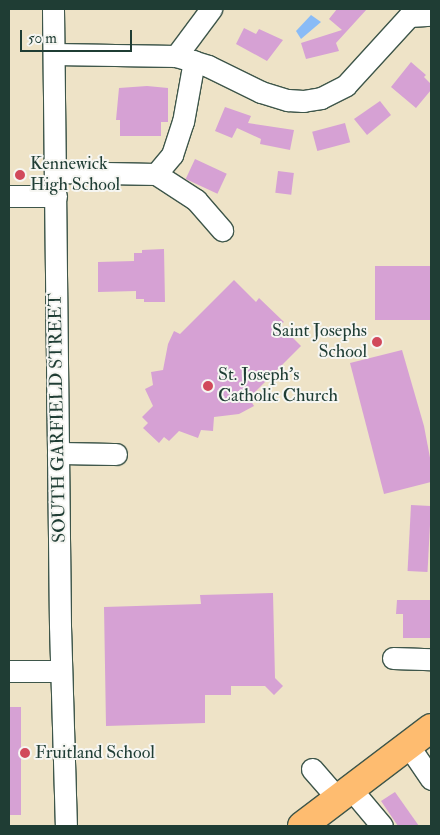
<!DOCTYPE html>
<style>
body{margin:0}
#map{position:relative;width:440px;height:835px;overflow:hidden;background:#eee3c7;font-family:"IM FELL Double Pica",serif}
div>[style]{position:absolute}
.water>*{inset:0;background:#89bbf6}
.building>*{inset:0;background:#d6a1d4;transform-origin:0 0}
.roads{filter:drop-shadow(1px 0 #3e564a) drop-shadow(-1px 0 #3e564a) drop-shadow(0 1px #3e564a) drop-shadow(0 -1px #3e564a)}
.minor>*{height:21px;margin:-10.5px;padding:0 10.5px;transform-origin:10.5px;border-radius:10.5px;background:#fff}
.major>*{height:28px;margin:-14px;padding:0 14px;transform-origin:14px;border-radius:14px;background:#febc70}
.dots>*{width:14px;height:14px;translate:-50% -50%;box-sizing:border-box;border:2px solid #f6f6f2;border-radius:50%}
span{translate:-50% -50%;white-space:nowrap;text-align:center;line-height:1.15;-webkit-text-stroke:4px #f6f6f2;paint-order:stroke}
.poi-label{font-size:18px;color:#1f3d34}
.left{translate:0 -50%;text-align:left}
.right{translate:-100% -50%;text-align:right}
.street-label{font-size:18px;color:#1f3d34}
.frame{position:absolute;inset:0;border:10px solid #1f3d34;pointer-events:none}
.scale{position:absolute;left:20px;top:30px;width:112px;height:22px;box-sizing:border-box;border:2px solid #1f3d34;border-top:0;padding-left:6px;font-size:15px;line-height:18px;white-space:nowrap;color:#1f3d34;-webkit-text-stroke:4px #f6f6f2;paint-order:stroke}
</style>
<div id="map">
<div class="water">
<div style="clip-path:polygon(311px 15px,321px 22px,301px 39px,296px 31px)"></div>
</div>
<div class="building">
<div style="clip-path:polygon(337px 9px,367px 9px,336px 43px,339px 51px,306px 59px,301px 43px,342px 30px,329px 19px)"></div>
<div style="clip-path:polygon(244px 28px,256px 34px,259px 29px,283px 40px,267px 61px,236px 44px)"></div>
<div style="clip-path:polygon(411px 62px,426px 75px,424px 77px,431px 84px,431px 90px,416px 108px,391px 87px)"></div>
<div style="clip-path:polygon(147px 86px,168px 88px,168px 122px,161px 122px,161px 136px,120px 136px,120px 120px,116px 120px,119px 88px)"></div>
<div style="clip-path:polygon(380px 101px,391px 115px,367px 135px,354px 119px)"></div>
<div style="clip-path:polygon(225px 107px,251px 116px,248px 123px,294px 130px,290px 150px,260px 144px,261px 139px,237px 128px,232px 138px,215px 131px)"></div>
<div style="left:345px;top:123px;width:20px;height:34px;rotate:75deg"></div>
<div style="left:195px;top:159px;width:35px;height:22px;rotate:25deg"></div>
<div style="left:278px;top:171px;width:16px;height:22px;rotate:7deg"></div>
<div style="clip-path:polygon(164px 249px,165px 302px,144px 302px,144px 299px,136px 299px,136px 291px,98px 292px,98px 262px,134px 261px,134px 253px,142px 253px,142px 250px)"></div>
<div style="left:431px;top:266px;width:54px;height:56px;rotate:90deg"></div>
<div style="clip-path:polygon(234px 280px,256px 302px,259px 298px,284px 322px,280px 325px,301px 346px,249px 398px,254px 406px,239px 414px,214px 417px,213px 431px,201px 430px,198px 438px,179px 431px,169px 441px,164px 437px,159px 443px,143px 428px,148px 423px,142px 417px,153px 406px,145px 389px,153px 385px,151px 372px,163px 370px,168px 344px,174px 331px,180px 334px)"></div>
<div style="clip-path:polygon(402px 350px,424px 426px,431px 463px,431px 482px,384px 494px,350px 363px)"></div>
<div style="left:411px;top:505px;width:20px;height:66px;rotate:3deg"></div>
<div style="clip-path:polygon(273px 593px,275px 678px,283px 686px,274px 695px,265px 686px,231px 686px,231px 695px,205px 695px,205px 723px,106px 726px,104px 607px,201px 604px,200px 595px)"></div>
<div style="clip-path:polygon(397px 600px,431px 600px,431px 638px,403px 638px,403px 614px,396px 614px)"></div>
<div style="left:9px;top:707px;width:12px;height:108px"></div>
<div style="clip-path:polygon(395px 792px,419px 826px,398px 826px,381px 801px)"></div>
</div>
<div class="roads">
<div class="minor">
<div style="left:53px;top:9px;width:617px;rotate:89.35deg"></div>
<div style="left:60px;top:626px;width:200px;rotate:88.3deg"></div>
<div style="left:54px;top:54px;width:122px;rotate:0.9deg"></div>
<div style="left:176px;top:56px;width:34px;rotate:17deg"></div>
<div style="left:208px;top:66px;width:59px;rotate:26.1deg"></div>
<div style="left:261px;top:92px;width:28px;rotate:17deg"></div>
<div style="left:288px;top:100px;width:15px;rotate:4deg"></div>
<div style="left:303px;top:101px;width:18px;rotate:-9deg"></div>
<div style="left:321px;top:98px;width:28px;rotate:-27deg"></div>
<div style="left:346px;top:85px;width:93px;rotate:-47.6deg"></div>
<div style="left:409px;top:16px;width:22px;rotate:-3deg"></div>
<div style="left:176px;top:56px;width:59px;rotate:-53.3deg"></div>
<div style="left:55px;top:172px;width:101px;rotate:1.1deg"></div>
<div style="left:156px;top:174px;width:48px;rotate:33deg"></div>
<div style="left:196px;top:200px;width:40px;rotate:49deg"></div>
<div style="left:156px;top:174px;width:25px;rotate:-50deg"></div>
<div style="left:172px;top:155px;width:35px;rotate:-72deg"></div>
<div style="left:183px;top:122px;width:62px;rotate:-79.8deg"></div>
<div style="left:9px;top:196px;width:47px"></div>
<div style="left:58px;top:453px;width:58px;rotate:1deg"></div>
<div style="left:393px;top:658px;width:38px;rotate:2deg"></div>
<div style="left:9px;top:671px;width:52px"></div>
<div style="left:408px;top:745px;width:41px;rotate:55.9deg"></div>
<div style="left:312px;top:769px;width:40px;rotate:49deg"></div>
<div style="left:351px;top:789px;width:48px;rotate:50deg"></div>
</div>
<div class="major">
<div style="left:302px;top:826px;width:162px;rotate:-37.2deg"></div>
</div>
</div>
<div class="dots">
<div style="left:20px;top:175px;background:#d1495b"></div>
<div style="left:377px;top:342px;background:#d1495b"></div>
<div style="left:208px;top:386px;background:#d1495b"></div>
<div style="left:25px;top:753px;background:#d1495b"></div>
</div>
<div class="poi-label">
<span class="left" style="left:30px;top:175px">Kennewick<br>High School</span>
<span class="right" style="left:367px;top:342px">Saint Josephs<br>School</span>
<span class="left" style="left:218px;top:386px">St. Joseph's<br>Catholic Church</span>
<span class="left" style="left:35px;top:753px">Fruitland School</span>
</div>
<div class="street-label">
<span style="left:58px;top:418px;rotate:-91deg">SOUTH GARFIELD STREET</span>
</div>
<div class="frame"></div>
<div class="scale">50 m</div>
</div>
